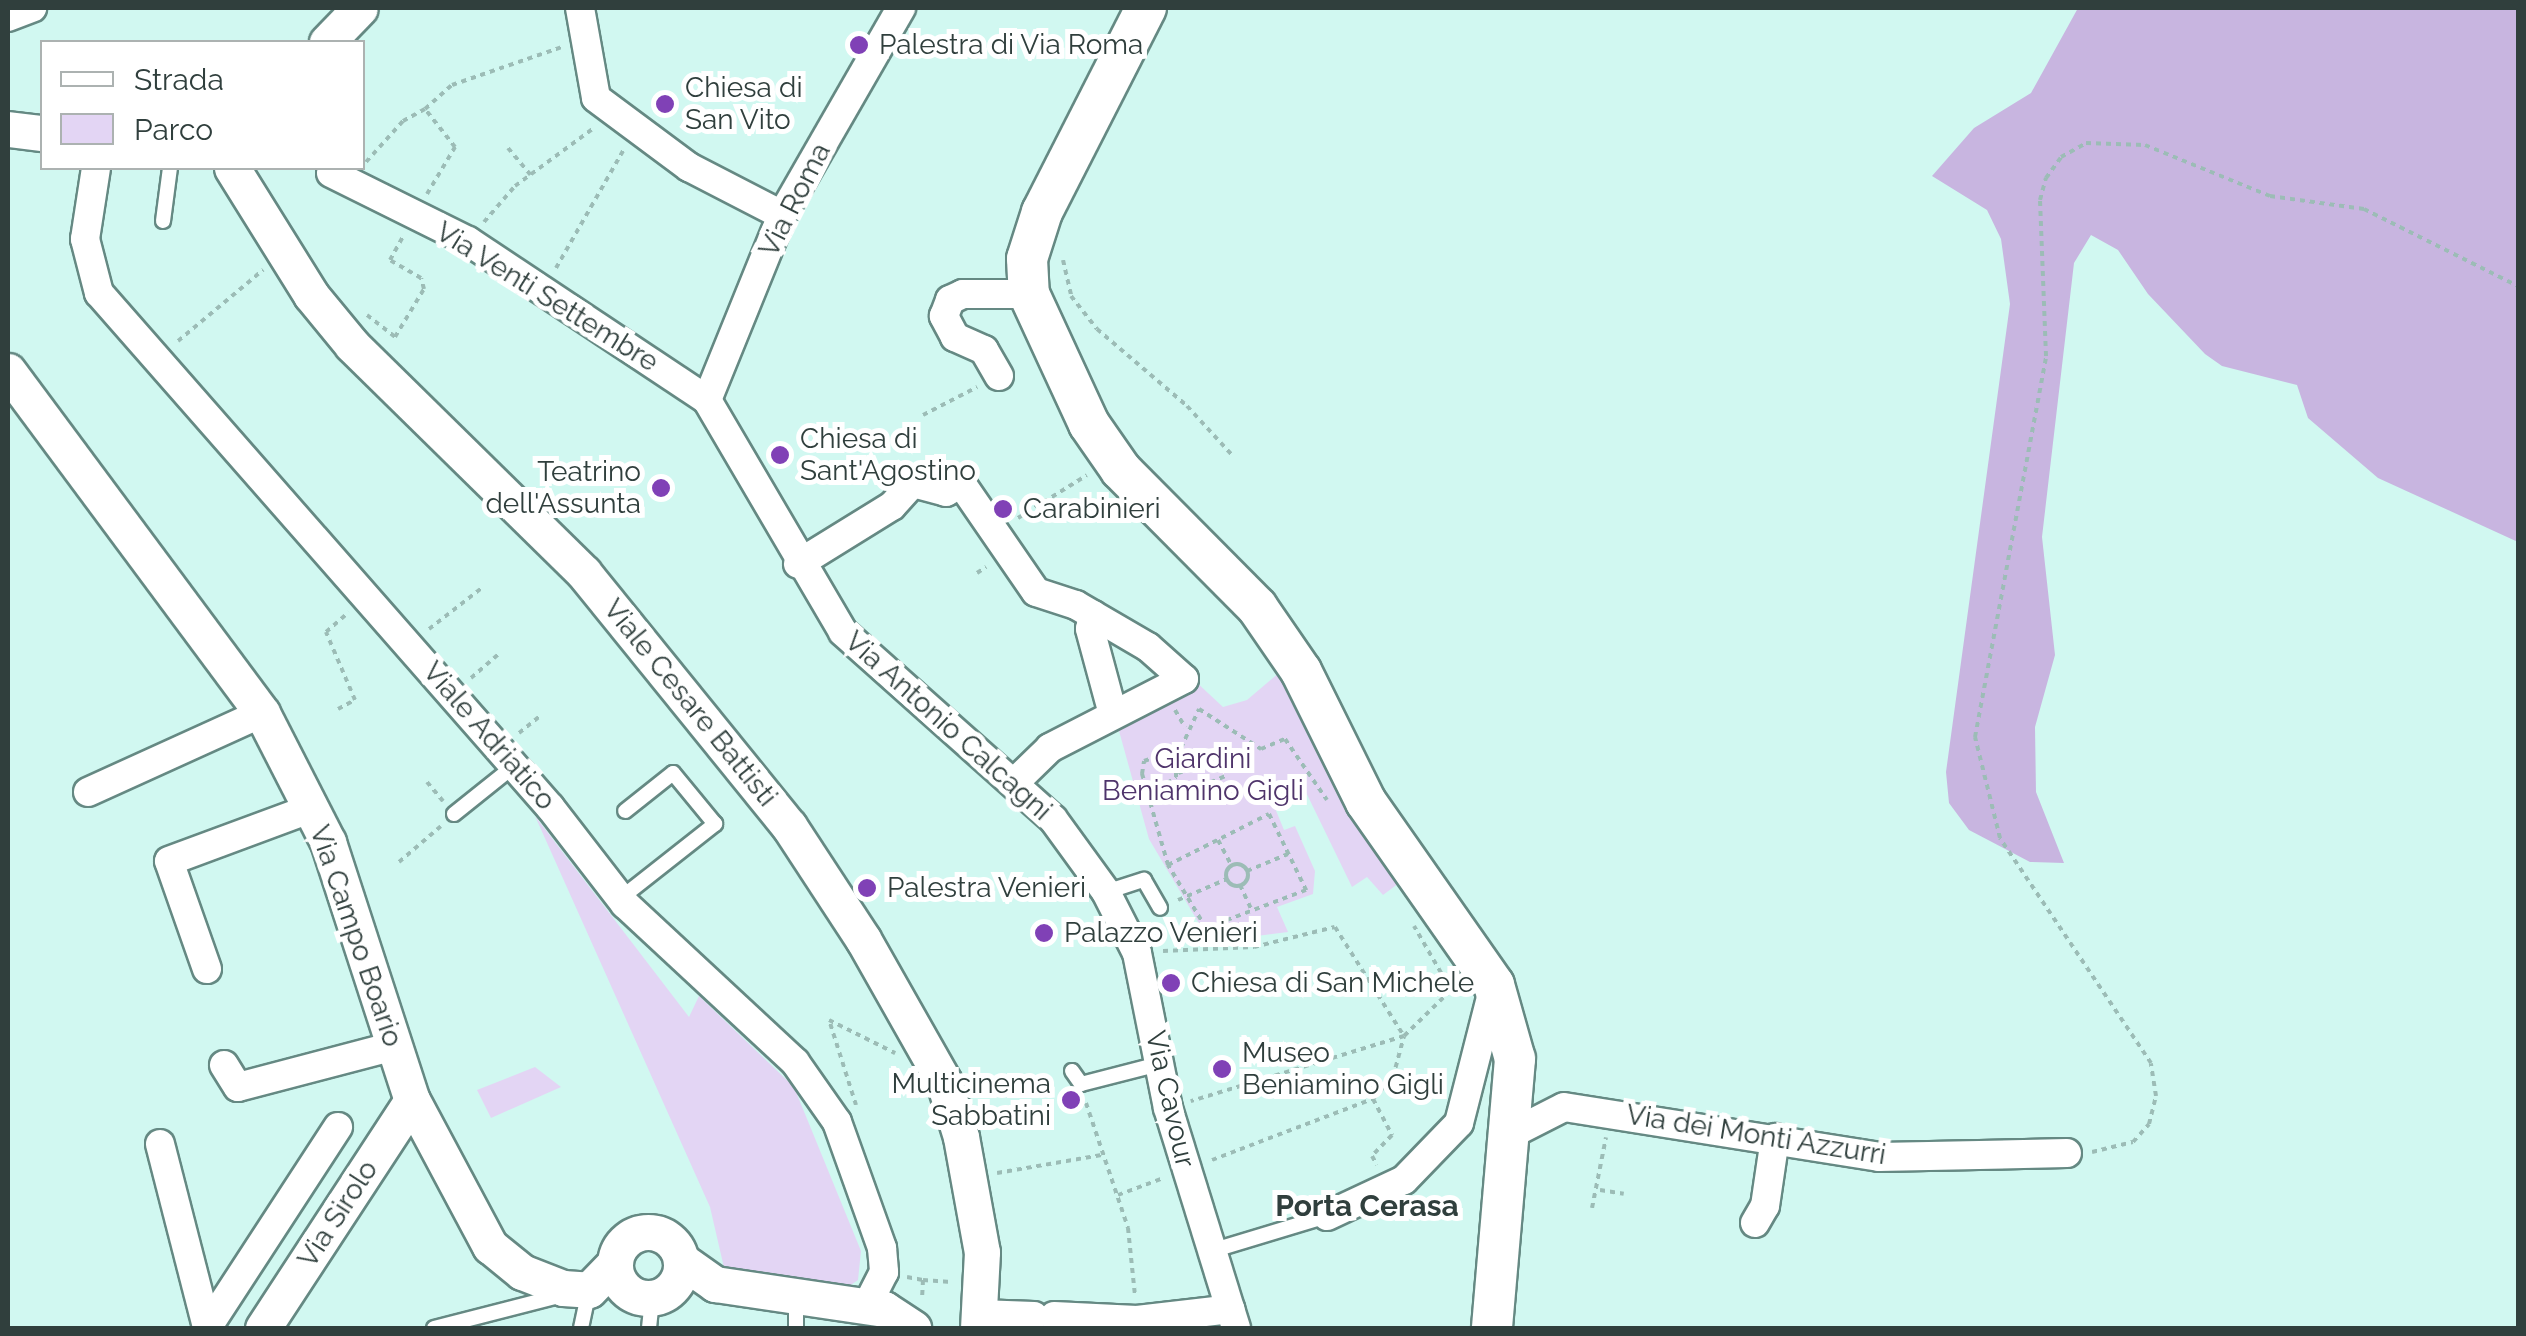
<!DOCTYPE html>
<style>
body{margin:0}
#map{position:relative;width:2526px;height:1336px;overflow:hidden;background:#d1f8f1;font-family:Raleway,sans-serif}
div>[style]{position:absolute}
.green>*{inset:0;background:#e3d5f4}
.forest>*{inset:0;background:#c8b5e0}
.path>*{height:4px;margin-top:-2px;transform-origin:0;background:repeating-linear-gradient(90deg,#9cbcb6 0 5px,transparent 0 10px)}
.path>.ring{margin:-2px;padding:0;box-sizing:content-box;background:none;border:4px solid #9cbcb6;border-radius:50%}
.roads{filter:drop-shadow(2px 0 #658983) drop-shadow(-2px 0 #658983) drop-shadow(0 2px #658983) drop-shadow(0 -2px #658983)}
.service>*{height:14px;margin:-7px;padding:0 7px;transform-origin:7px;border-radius:7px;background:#fff}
.minor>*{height:28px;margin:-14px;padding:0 14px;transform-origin:14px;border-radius:14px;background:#fff}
.tertiary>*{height:35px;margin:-17.5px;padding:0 17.5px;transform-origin:17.5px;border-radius:17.5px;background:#fff}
.tertiary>.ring{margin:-17.5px;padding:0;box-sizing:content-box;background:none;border:35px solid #fff;border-radius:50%}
.secondary>*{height:40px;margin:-20px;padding:0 20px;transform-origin:20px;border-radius:20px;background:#fff}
.dots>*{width:28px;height:28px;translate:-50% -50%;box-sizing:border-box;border:5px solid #fff;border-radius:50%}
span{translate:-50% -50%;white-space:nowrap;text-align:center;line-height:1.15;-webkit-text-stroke:10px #fff;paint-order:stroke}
.poi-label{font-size:28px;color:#303f3d}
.left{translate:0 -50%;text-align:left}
.right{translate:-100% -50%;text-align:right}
.street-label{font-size:28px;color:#303f3d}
.park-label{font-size:28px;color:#4f346b}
.neighbourhood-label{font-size:30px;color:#303f3d;font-weight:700}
.frame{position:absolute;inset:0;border:10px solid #303f3d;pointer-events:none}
.legend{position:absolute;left:40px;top:40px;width:325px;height:130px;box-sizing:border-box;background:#fff;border:2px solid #acb2b1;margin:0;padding:12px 18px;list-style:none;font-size:30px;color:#303f3d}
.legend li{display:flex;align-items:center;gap:20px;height:50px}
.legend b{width:50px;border:2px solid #acb2b1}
</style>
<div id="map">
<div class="green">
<div style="clip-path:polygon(1280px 672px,1399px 883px,1383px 895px,1367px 877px,1352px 887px,1300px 780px,1270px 796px,1284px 830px,1295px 826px,1315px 871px,1313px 894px,1277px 907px,1288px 932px,1210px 942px,1149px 839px,1116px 720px,1194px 680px,1223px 707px,1247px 700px)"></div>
<div style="clip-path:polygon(535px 816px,689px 1017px,699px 996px,794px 1087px,861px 1251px,858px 1280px,839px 1293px,728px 1285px,710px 1207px)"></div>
<div style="clip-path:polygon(535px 1067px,561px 1087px,491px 1118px,477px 1090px)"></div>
</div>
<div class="forest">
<div style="clip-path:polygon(2078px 8px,2518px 8px,2518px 542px,2378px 478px,2308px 418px,2297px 385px,2222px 366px,2205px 354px,2148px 294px,2118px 250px,2091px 235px,2074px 263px,2042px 537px,2055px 655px,2035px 727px,2036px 792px,2064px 863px,2030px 862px,1969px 830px,1949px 803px,1946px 772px,2010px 304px,2001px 239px,1987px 210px,1932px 176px,1974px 128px,2031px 93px)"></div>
</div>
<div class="path">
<div style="left:508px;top:148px;width:35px;rotate:50deg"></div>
<div style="left:366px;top:162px;width:55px;rotate:-47.9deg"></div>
<div style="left:403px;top:121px;width:25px;rotate:-29deg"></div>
<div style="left:427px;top:194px;width:55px;rotate:-59.2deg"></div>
<div style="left:455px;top:147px;width:48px;rotate:-128.3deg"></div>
<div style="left:425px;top:109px;width:36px;rotate:-42deg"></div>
<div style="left:452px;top:85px;width:116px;rotate:-19.1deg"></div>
<div style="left:484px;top:222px;width:48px;rotate:-49.3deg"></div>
<div style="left:515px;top:186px;width:98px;rotate:-36.3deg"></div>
<div style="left:1063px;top:260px;width:37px;rotate:77deg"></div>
<div style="left:1071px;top:296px;width:42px;rotate:51.8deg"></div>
<div style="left:1097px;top:329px;width:118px;rotate:40.5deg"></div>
<div style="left:1187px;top:406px;width:67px;rotate:47.4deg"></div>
<div style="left:556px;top:268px;width:135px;rotate:-60.2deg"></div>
<div style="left:367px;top:315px;width:36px;rotate:38deg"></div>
<div style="left:395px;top:337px;width:56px;rotate:-58.9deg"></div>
<div style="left:424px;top:289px;width:11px;rotate:-105deg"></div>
<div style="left:421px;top:278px;width:36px;rotate:-150deg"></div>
<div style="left:390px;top:260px;width:26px;rotate:-61deg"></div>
<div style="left:178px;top:341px;width:111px;rotate:-39.9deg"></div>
<div style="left:923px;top:415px;width:61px;rotate:-27.4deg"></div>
<div style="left:1018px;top:518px;width:81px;rotate:-31.9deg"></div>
<div style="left:977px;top:573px;width:11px;rotate:-34deg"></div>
<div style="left:429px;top:629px;width:68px;rotate:-37.9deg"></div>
<div style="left:471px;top:678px;width:37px;rotate:-41deg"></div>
<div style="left:338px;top:709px;width:19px;rotate:-28deg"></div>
<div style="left:355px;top:700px;width:74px;rotate:-113.1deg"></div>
<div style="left:326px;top:632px;width:30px;rotate:-41deg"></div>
<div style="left:1175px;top:710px;width:20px;rotate:60deg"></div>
<div style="left:519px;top:733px;width:28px;rotate:-39deg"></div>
<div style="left:1162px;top:755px;width:18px;rotate:38deg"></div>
<div style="left:1176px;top:766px;width:19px;rotate:-74deg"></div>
<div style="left:1178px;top:773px;width:43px;rotate:-18.9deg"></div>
<div style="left:427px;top:782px;width:25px;rotate:50deg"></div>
<div style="left:1167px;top:784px;width:19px;rotate:32deg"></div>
<div style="left:1183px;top:794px;width:49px;rotate:-22.9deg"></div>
<div style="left:1151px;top:795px;width:31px;rotate:-36deg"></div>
<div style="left:1176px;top:777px;width:11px;rotate:-90deg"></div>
<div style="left:1269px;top:814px;width:85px;rotate:64deg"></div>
<div style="left:1306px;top:890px;width:107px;rotate:159.2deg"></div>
<div style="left:1206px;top:928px;width:74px;rotate:-121.1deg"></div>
<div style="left:1168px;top:865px;width:113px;rotate:-26.8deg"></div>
<div style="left:1218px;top:840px;width:30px;rotate:62deg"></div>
<div style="left:399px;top:862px;width:55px;rotate:-40.6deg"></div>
<div class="ring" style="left:1226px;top:864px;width:18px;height:18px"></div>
<div style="left:1168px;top:865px;width:95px;rotate:-105.9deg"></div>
<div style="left:1142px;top:774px;width:13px;rotate:-81deg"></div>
<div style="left:1144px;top:761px;width:39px;rotate:-19deg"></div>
<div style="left:1181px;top:748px;width:43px;rotate:-65.2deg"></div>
<div style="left:1199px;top:709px;width:74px;rotate:32.8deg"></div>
<div style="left:1261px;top:749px;width:26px;rotate:-23deg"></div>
<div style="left:1285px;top:739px;width:74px;rotate:55.5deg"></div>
<div style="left:1247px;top:871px;width:44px;rotate:-22.5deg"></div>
<div style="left:1240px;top:885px;width:29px;rotate:65deg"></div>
<div style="left:1178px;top:900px;width:53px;rotate:-23.2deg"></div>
<div style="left:1163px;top:951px;width:91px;rotate:-2.5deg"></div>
<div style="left:1254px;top:947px;width:83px;rotate:-13.9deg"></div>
<div style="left:1335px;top:927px;width:129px;rotate:57.7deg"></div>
<div style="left:1404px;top:1036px;width:223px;rotate:163deg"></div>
<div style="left:1373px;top:1099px;width:41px;rotate:62.2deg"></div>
<div style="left:1392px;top:1135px;width:29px;rotate:134deg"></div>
<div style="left:1372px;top:1156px;width:10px;rotate:61deg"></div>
<div style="left:1086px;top:1103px;width:132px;rotate:71.4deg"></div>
<div style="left:1128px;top:1228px;width:68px;rotate:84.1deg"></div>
<div style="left:856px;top:1105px;width:89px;rotate:-107.6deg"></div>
<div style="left:829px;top:1020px;width:74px;rotate:26.6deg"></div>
<div style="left:2092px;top:1152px;width:42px;rotate:-13.7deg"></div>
<div style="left:2133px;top:1142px;width:24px;rotate:-48deg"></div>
<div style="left:2149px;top:1124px;width:29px;rotate:-76deg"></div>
<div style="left:2156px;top:1096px;width:33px;rotate:-99deg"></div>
<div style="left:2151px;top:1063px;width:271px;rotate:-123.9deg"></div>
<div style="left:2000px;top:838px;width:104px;rotate:-103.9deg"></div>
<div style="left:1975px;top:737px;width:388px;rotate:-79.4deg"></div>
<div style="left:2046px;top:356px;width:156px;rotate:-92.2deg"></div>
<div style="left:2040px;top:200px;width:23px;rotate:-75deg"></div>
<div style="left:2046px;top:178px;width:26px;rotate:-54deg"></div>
<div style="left:2061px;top:157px;width:29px;rotate:-29deg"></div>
<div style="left:2086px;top:143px;width:59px;rotate:1.9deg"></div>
<div style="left:2145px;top:145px;width:135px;rotate:22.2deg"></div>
<div style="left:2270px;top:196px;width:95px;rotate:7.9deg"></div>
<div style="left:2364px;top:209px;width:172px;rotate:26.6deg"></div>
<div style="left:1212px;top:1160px;width:172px;rotate:-20.8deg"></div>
<div style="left:1373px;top:1099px;width:30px;rotate:-48deg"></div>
<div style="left:1393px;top:1077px;width:42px;rotate:-75deg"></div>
<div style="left:1404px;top:1036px;width:66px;rotate:-44.4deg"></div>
<div style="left:1451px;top:990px;width:74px;rotate:-120deg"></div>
<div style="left:997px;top:1173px;width:106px;rotate:-9.8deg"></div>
<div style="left:1600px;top:1190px;width:24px;rotate:9deg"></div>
<div style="left:1118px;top:1195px;width:46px;rotate:-20.4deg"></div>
<div style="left:1592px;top:1208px;width:72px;rotate:-78.8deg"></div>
<div style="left:907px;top:1277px;width:16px;rotate:11deg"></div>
<div style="left:923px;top:1280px;width:19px;rotate:93deg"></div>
<div style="left:923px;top:1280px;width:28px;rotate:4deg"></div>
</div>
<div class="roads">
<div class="service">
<div style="left:163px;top:221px;width:53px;rotate:-82.5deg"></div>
<div style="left:454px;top:814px;width:77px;rotate:-38.7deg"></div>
<div style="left:1106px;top:892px;width:40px;rotate:-18deg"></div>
<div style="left:1144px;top:880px;width:32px;rotate:60deg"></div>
<div style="left:621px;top:898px;width:120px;rotate:-38.2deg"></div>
<div style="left:715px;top:824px;width:66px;rotate:-129.5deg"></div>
<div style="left:673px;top:773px;width:61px;rotate:141.6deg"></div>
<div style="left:1072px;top:1071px;width:16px;rotate:55deg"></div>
<div style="left:1081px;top:1084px;width:81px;rotate:-14.4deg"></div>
<div style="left:1211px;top:1251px;width:121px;rotate:-16.8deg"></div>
<div style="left:600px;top:1289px;width:26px"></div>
<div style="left:434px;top:1328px;width:129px;rotate:-14.4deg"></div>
<div style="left:581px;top:1328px;width:38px;rotate:-78deg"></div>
<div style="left:649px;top:1328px;width:31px;rotate:-84deg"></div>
<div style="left:796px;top:1328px;width:28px;rotate:-90deg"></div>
</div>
<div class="minor">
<div style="left:580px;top:8px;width:91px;rotate:79.9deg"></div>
<div style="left:596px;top:98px;width:116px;rotate:36.6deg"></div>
<div style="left:689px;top:167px;width:105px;rotate:27.3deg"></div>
<div style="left:8px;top:17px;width:26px;rotate:-21deg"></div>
<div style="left:96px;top:168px;width:72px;rotate:98.8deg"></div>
<div style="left:85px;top:239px;width:56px;rotate:75.5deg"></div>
<div style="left:99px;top:293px;width:684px;rotate:48.74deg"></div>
<div style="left:550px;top:807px;width:123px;rotate:52.3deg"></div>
<div style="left:625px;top:904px;width:232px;rotate:42.9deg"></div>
<div style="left:795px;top:1062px;width:73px;rotate:55deg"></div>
<div style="left:837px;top:1122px;width:134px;rotate:70.3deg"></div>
<div style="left:882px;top:1248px;width:24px;rotate:85deg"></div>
<div style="left:884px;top:1272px;width:38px;rotate:117deg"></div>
<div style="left:331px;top:173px;width:153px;rotate:26.4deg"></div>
<div style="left:468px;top:241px;width:287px;rotate:33.6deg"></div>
<div style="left:707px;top:400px;width:269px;rotate:59.6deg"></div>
<div style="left:843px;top:632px;width:281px;rotate:41.7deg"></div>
<div style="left:1053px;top:819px;width:90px;rotate:54deg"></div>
<div style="left:1106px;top:892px;width:68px;rotate:63.1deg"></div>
<div style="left:1137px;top:953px;width:158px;rotate:78.7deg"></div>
<div style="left:1168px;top:1108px;width:230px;rotate:72.8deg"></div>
<div style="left:999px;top:376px;width:30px;rotate:-120deg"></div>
<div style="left:984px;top:350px;width:32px;rotate:-156deg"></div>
<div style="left:955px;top:337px;width:24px;rotate:-118deg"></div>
<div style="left:944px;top:316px;width:17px;rotate:-69deg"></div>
<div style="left:950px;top:300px;width:14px;rotate:-25deg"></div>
<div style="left:963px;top:294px;width:66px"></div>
<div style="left:707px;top:400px;width:200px;rotate:-67.9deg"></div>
<div style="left:782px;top:215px;width:239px;rotate:-60.1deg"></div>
<div style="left:798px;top:564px;width:110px;rotate:-31.7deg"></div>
<div style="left:892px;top:506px;width:31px;rotate:-48deg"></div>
<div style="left:913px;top:483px;width:34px;rotate:15deg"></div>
<div style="left:946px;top:492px;width:17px;rotate:-31deg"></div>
<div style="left:961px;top:483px;width:132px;rotate:55.5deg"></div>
<div style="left:1036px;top:592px;width:42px;rotate:18deg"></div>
<div style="left:1076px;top:605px;width:83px;rotate:30.3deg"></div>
<div style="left:1148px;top:647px;width:48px;rotate:41.6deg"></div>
<div style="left:1184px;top:679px;width:151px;rotate:152.8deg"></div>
<div style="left:1050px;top:748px;width:49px;rotate:135.8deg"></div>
<div style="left:1093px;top:615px;width:14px;rotate:102deg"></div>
<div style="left:1090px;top:629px;width:88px;rotate:74.9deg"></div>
<div style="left:88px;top:792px;width:191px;rotate:-24.4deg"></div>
<div style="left:207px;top:969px;width:114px;rotate:-109.4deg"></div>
<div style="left:169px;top:861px;width:153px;rotate:-20.3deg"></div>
<div style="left:224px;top:1065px;width:26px;rotate:58deg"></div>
<div style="left:238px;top:1087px;width:161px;rotate:-14.7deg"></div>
<div style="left:1511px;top:1134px;width:59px;rotate:-27deg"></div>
<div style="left:1564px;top:1107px;width:319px;rotate:9deg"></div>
<div style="left:1879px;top:1157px;width:188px;rotate:-1.2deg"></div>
<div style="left:160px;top:1144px;width:189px;rotate:75.6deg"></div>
<div style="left:1327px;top:1216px;width:85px;rotate:-25.1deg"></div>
<div style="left:1404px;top:1180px;width:79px;rotate:-46deg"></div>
<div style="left:1459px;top:1123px;width:141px;rotate:-75.7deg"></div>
<div style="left:1755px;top:1223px;width:20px;rotate:-60deg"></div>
<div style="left:1765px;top:1206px;width:69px;rotate:-81.6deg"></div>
<div style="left:979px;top:1314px;width:55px;rotate:2.1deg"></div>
<div style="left:1054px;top:1316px;width:83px;rotate:2.8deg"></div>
<div style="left:1137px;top:1320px;width:94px;rotate:-6.7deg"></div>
<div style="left:207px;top:1328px;width:240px;rotate:-56.9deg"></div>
</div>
<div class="tertiary">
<div style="left:327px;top:42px;width:47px;rotate:-45.9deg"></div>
<div style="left:8px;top:129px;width:34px;rotate:7deg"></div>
<div style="left:232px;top:168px;width:150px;rotate:58.1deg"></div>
<div style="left:311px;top:295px;width:65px;rotate:50.6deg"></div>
<div style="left:352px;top:345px;width:325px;rotate:44.5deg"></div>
<div style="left:584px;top:573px;width:326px;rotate:51deg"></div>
<div style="left:789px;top:826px;width:135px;rotate:56.8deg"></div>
<div style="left:863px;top:939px;width:164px;rotate:60.5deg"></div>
<div style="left:944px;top:1082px;width:58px;rotate:72.8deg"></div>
<div style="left:961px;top:1137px;width:117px;rotate:79.7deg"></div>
<div style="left:982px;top:1252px;width:76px;rotate:93deg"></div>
<div style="left:8px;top:371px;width:426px;rotate:53.4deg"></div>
<div style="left:262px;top:713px;width:145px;rotate:62.9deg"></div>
<div style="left:328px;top:842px;width:271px;rotate:72deg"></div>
<div style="left:412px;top:1100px;width:166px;rotate:61.9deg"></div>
<div style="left:490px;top:1246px;width:41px;rotate:39.1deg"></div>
<div style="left:522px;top:1272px;width:44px;rotate:21.3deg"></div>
<div style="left:563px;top:1288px;width:26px;rotate:4deg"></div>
<div style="left:589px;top:1290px;width:37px;rotate:-46deg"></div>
<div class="ring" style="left:615px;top:1232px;width:31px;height:31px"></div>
<div style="left:681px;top:1260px;width:42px;rotate:35.2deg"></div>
<div style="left:715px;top:1284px;width:171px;rotate:8.4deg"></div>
<div style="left:884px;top:1309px;width:35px;rotate:33deg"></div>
<div style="left:263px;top:1328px;width:272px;rotate:-56.8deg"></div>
</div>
<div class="secondary">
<div style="left:1146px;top:8px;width:229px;rotate:117deg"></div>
<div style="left:1042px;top:212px;width:49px;rotate:107.7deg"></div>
<div style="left:1027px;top:259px;width:35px;rotate:87deg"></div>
<div style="left:1029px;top:294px;width:143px;rotate:65.2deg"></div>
<div style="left:1089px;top:424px;width:56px;rotate:55.2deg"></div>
<div style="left:1121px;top:470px;width:193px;rotate:45.2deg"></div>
<div style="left:1257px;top:607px;width:78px;rotate:55.5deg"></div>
<div style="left:1301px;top:671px;width:146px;rotate:63.6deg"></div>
<div style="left:1366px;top:802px;width:223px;rotate:55deg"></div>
<div style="left:1494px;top:985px;width:77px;rotate:74.2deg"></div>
<div style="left:1515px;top:1059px;width:270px;rotate:94.9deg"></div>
</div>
</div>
<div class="dots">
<div style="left:859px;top:45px;background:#8041b6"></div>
<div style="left:665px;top:104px;background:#8041b6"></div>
<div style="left:780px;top:455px;background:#8041b6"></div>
<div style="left:661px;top:488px;background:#8041b6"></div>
<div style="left:1003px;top:509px;background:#8041b6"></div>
<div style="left:867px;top:888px;background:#8041b6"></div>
<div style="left:1044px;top:933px;background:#8041b6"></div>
<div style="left:1171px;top:983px;background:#8041b6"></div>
<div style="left:1222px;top:1069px;background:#8041b6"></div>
<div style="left:1071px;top:1100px;background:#8041b6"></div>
</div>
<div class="poi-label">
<span class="left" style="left:879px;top:45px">Palestra di Via Roma</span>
<span class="left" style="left:685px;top:104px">Chiesa di<br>San Vito</span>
<span class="left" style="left:800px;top:455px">Chiesa di<br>Sant'Agostino</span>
<span class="right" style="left:641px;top:488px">Teatrino<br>dell'Assunta</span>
<span class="left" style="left:1023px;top:509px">Carabinieri</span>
<span class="left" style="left:887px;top:888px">Palestra Venieri</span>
<span class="left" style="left:1064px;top:933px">Palazzo Venieri</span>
<span class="left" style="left:1191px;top:983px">Chiesa di San Michele</span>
<span class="left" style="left:1242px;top:1069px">Museo<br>Beniamino Gigli</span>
<span class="right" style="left:1051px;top:1100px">Multicinema<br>Sabbatini</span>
</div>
<div class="street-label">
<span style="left:795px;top:200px;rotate:-63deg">Via Roma</span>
<span style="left:547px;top:297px;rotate:32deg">Via Venti Settembre</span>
<span style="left:690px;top:703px;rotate:51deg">Viale Cesare Battisti</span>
<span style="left:948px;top:726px;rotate:42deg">Via Antonio Calcagni</span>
<span style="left:489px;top:736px;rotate:49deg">Viale Adriatico</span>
<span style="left:356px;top:936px;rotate:71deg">Via Campo Boario</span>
<span style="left:1170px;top:1099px;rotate:77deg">Via Cavour</span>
<span style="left:1756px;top:1135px;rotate:9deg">Via dei Monti Azzurri</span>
<span style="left:338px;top:1214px;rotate:-57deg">Via Sirolo</span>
</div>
<div class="park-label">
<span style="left:1203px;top:775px">Giardini<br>Beniamino Gigli</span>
</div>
<div class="neighbourhood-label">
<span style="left:1367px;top:1206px">Porta Cerasa</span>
</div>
<div class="frame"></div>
<ul class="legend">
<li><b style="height:12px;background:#fff"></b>Strada</li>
<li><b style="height:28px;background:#e3d5f4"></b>Parco</li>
</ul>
</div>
